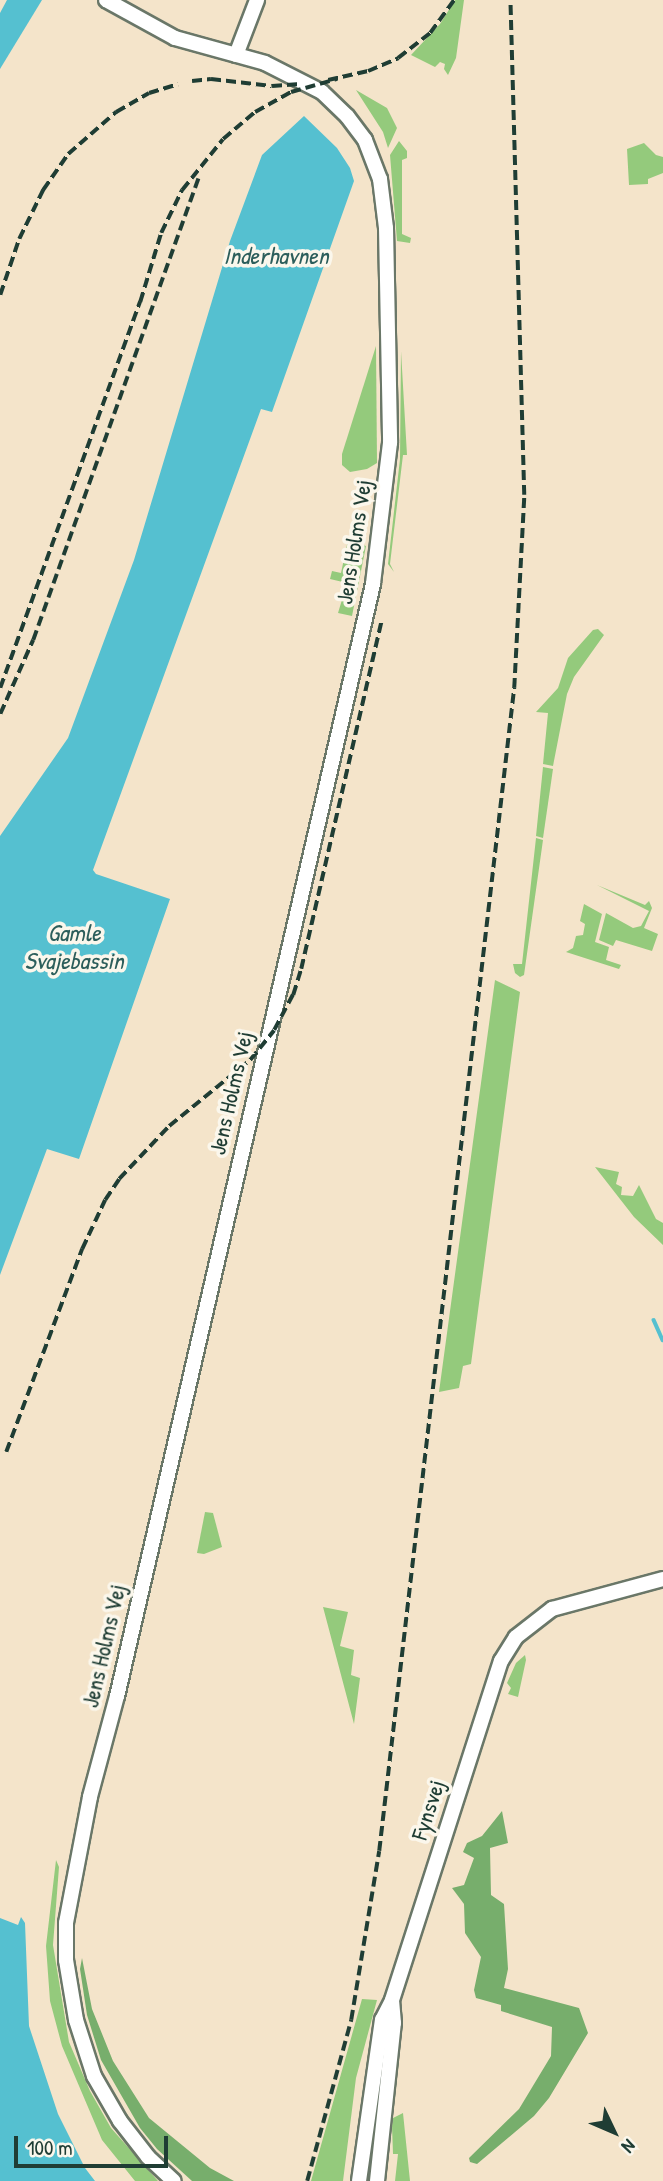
<!DOCTYPE html>
<style>
body{margin:0}
#map{position:relative;width:663px;height:2181px;overflow:hidden;background:#f4e4ca;font-family:"Patrick Hand",sans-serif}
div>[style]{position:absolute}
.green>*{inset:0;background:#94ca7c}
.forest>*{inset:0;background:#77ae6c}
.water>*{inset:0;background:#55c0d0}
.stream>*{height:3.5px;margin:-1.75px;padding:0 1.75px;transform-origin:1.75px;border-radius:1.75px;background:#55c0d0}
.roads{filter:drop-shadow(2px 0 #6a7768) drop-shadow(-2px 0 #6a7768) drop-shadow(0 2px #6a7768) drop-shadow(0 -2px #6a7768)}
.major>*{height:14px;margin:-7px;padding:0 7px;transform-origin:7px;border-radius:7px;background:#fff}
.rail>*{height:3.5px;margin-top:-1.75px;transform-origin:0;background:repeating-linear-gradient(90deg,#1f3d34 0 10px,transparent 0 15px)}
span{translate:-50% -50%;white-space:nowrap;text-align:center;line-height:1.15;-webkit-text-stroke:7px #fbf7ec;paint-order:stroke}
.street-label{font-size:23px;color:#1f3d34}
.water-label{font-size:24px;color:#2c5e5b;font-style:italic}
.north{position:absolute;left:579px;top:2097px;width:70px;height:70px;-webkit-text-stroke:5px #fbf7ec;paint-order:stroke;rotate:134deg;font-size:19px;font-weight:700;line-height:28px;text-align:center;color:#1f3d34}
.north::after{content:'';display:block;margin:auto;width:24px;height:32px;background:#1f3d34;clip-path:polygon(50% 0,100% 100%,50% 72%,0 100%)}
.scale{position:absolute;left:14px;top:2136px;width:154px;height:32px;box-sizing:border-box;border:4px solid #1f3d34;border-top:0;padding-left:9px;font-size:21px;line-height:24px;white-space:nowrap;color:#1f3d34;-webkit-text-stroke:5px #fbf7ec;paint-order:stroke}
</style>
<div id="map">
<div class="green">
<div style="clip-path:polygon(455px 0,464px 0,456px 58px,448px 75px,444px 69px,445px 64px,440px 62px,435px 67px,411px 55px,440px 24px)"></div>
<div style="clip-path:polygon(356px 90px,387px 108px,397px 128px,388px 148px,383px 132px)"></div>
<div style="clip-path:polygon(399px 141px,407px 151px,407px 158px,402px 160px,402px 234px,411px 238px,410px 243px,397px 241px,390px 155px)"></div>
<div style="clip-path:polygon(644px 143px,656px 155px,663px 157px,663px 173px,648px 179px,648px 184px,629px 185px,627px 149px)"></div>
<div style="clip-path:polygon(376px 346px,377px 463px,367px 469px,350px 472px,342px 465px,342px 454px)"></div>
<div style="clip-path:polygon(401px 351px,407px 455px,403px 455px,390px 564px,394px 572px,388px 564px,400px 459px)"></div>
<div style="clip-path:polygon(348px 540px,366px 546px,352px 616px,338px 613px,347px 583px,330px 579px,332px 571px,341px 573px)"></div>
<div style="clip-path:polygon(598px 629px,604px 635px,574px 677px,567px 694px,553px 766px,543px 764px,548px 713px,536px 712px,558px 688px,568px 658px,593px 630px)"></div>
<div style="clip-path:polygon(543px 767px,553px 769px,543px 838px,536px 836px)"></div>
<div style="clip-path:polygon(536px 838px,543px 840px,524px 975px,520px 977px,515px 973px,513px 964px,522px 964px)"></div>
<div style="clip-path:polygon(597px 885px,645px 905px,649px 901px,652px 908px,644px 928px,658px 934px,652px 951px,616px 940px,613px 946px,599px 940px,606px 913px,633px 928px,641px 926px,649px 911px)"></div>
<div style="clip-path:polygon(584px 904px,602px 914px,595px 942px,609px 947px,606px 960px,621px 965px,619px 969px,566px 952px,573px 948px,576px 936px,583px 935px,585px 924px,580px 921px)"></div>
<div style="clip-path:polygon(495px 980px,520px 992px,471px 1364px,463px 1366px,459px 1388px,439px 1392px)"></div>
<div style="clip-path:polygon(595px 1167px,619px 1172px,616px 1184px,622px 1187px,621px 1195px,633px 1196px,639px 1185px,656px 1219px,663px 1223px,663px 1245px,634px 1217px)"></div>
<div style="clip-path:polygon(205px 1512px,213px 1513px,222px 1547px,204px 1554px,197px 1553px)"></div>
<div style="clip-path:polygon(323px 1607px,348px 1612px,340px 1646px,354px 1650px,351px 1675px,360px 1678px,354px 1724px)"></div>
<div style="clip-path:polygon(525px 1655px,526px 1660px,518px 1697px,508px 1694px,511px 1688px,507px 1683px,516px 1663px)"></div>
<div style="clip-path:polygon(56px 1860px,59px 1867px,53px 1945px,69px 2042px,90px 2091px,111px 2128px,158px 2181px,135px 2181px,102px 2140px,62px 2046px,50px 2001px,46px 1946px)"></div>
<div style="clip-path:polygon(362px 1999px,377px 2000px,356px 2078px,343px 2181px,311px 2181px)"></div>
<div style="clip-path:polygon(403px 2113px,410px 2181px,395px 2181px,398px 2154px,393px 2154px,392px 2126px,393px 2118px)"></div>
</div>
<div class="forest">
<div style="clip-path:polygon(502px 1811px,508px 1843px,490px 1848px,491px 1895px,504px 1904px,508px 1969px,504px 1988px,579px 2008px,588px 2033px,549px 2098px,534px 2116px,477px 2164px,470px 2162px,469px 2158px,519px 2109px,551px 2056px,552px 2027px,501px 2011px,501px 2005px,476px 1998px,474px 1990px,481px 1957px,465px 1933px,464px 1904px,452px 1888px,464px 1885px,474px 1858px,463px 1852px,467px 1843px,482px 1836px)"></div>
<div style="clip-path:polygon(82px 1958px,92px 2009px,113px 2061px,149px 2118px,210px 2168px,234px 2181px,192px 2181px,157px 2149px,140px 2128px,101px 2060px,87px 2015px,80px 1969px)"></div>
</div>
<div class="water">
<div style="clip-path:polygon(7px 0,42px 0,0 69px,0 13px)"></div>
<div style="clip-path:polygon(304px 116px,337px 148px,350px 168px,354px 181px,272px 412px,261px 409px,93px 870px,96px 874px,170px 899px,79px 1159px,47px 1149px,0 1275px,0 836px,68px 738px,134px 560px,230px 241px,262px 155px)"></div>
<div style="clip-path:polygon(21px 1917px,25px 1923px,29px 2026px,58px 2114px,85px 2168px,95px 2181px,0 2181px,0 1918px,18px 1925px)"></div>
</div>
<div class="stream">
<div style="left:654px;top:1320px;width:22px;rotate:66deg"></div>
</div>
<div class="roads">
<div class="major">
<div style="left:106px;top:0;width:79px;rotate:28.8deg"></div>
<div style="left:175px;top:38px;width:93px;rotate:15.5deg"></div>
<div style="left:265px;top:63px;width:64px;rotate:27deg"></div>
<div style="left:322px;top:92px;width:35px;rotate:44deg"></div>
<div style="left:347px;top:116px;width:30px;rotate:53deg"></div>
<div style="left:365px;top:140px;width:42px;rotate:69deg"></div>
<div style="left:380px;top:179px;width:49px;rotate:83deg"></div>
<div style="left:386px;top:228px;width:215px;rotate:88.9deg"></div>
<div style="left:390px;top:443px;width:142px;rotate:96.9deg"></div>
<div style="left:373px;top:584px;width:1141px;rotate:102.96deg"></div>
<div style="left:117px;top:1696px;width:105px;rotate:105deg"></div>
<div style="left:90px;top:1797px;width:128px;rotate:100.8deg"></div>
<div style="left:66px;top:1923px;width:37px;rotate:90deg"></div>
<div style="left:66px;top:1960px;width:61px;rotate:80.5deg"></div>
<div style="left:76px;top:2020px;width:59px;rotate:72.2deg"></div>
<div style="left:94px;top:2076px;width:52px;rotate:60deg"></div>
<div style="left:120px;top:2121px;width:46px;rotate:52.1deg"></div>
<div style="left:148px;top:2157px;width:35px;rotate:43deg"></div>
<div style="left:236px;top:55px;width:59px;rotate:-69.1deg"></div>
<div style="left:359px;top:2181px;width:163px;rotate:-81.9deg"></div>
<div style="left:382px;top:2020px;width:22px;rotate:-63deg"></div>
<div style="left:392px;top:2000px;width:356px;rotate:-72.2deg"></div>
<div style="left:501px;top:1661px;width:28px;rotate:-58deg"></div>
<div style="left:516px;top:1637px;width:46px;rotate:-37.9deg"></div>
<div style="left:552px;top:1609px;width:115px;rotate:-15.1deg"></div>
<div style="left:377px;top:2181px;width:159px;rotate:-83.9deg"></div>
<div style="left:394px;top:2023px;width:21px;rotate:-95deg"></div>
</div>
</div>
<div class="rail">
<div style="left:328px;top:80px;width:41px;rotate:-12.7deg"></div>
<div style="left:368px;top:71px;width:33px;rotate:-23deg"></div>
<div style="left:398px;top:58px;width:41px;rotate:-38deg"></div>
<div style="left:430px;top:33px;width:41px;rotate:-54deg"></div>
<div style="left:192px;top:81px;width:19px;rotate:-6deg"></div>
<div style="left:211px;top:79px;width:61px;rotate:6.5deg"></div>
<div style="left:272px;top:86px;width:28px;rotate:-4deg"></div>
<div style="left:0;top:295px;width:59px;rotate:-71.3deg"></div>
<div style="left:19px;top:239px;width:55px;rotate:-63.9deg"></div>
<div style="left:43px;top:190px;width:44px;rotate:-55.2deg"></div>
<div style="left:68px;top:154px;width:64px;rotate:-41.2deg"></div>
<div style="left:116px;top:112px;width:38px;rotate:-30deg"></div>
<div style="left:149px;top:93px;width:30px;rotate:-17deg"></div>
<div style="left:0;top:688px;width:411px;rotate:-70.1deg"></div>
<div style="left:140px;top:302px;width:72px;rotate:-73.1deg"></div>
<div style="left:161px;top:233px;width:48px;rotate:-64deg"></div>
<div style="left:182px;top:190px;width:65px;rotate:-51.2deg"></div>
<div style="left:223px;top:139px;width:42px;rotate:-40.2deg"></div>
<div style="left:255px;top:112px;width:41px;rotate:-29.1deg"></div>
<div style="left:291px;top:92px;width:48px;rotate:-15.8deg"></div>
<div style="left:0;top:714px;width:81px;rotate:-66deg"></div>
<div style="left:33px;top:640px;width:493px;rotate:-70.3deg"></div>
<div style="left:6px;top:1452px;width:217px;rotate:-69.5deg"></div>
<div style="left:82px;top:1249px;width:54px;rotate:-64.9deg"></div>
<div style="left:105px;top:1200px;width:25px;rotate:-56deg"></div>
<div style="left:119px;top:1179px;width:73px;rotate:-46.7deg"></div>
<div style="left:169px;top:1126px;width:104px;rotate:-39.2deg"></div>
<div style="left:250px;top:1060px;width:38px;rotate:-51deg"></div>
<div style="left:274px;top:1030px;width:40px;rotate:-62deg"></div>
<div style="left:293px;top:995px;width:27px;rotate:-73deg"></div>
<div style="left:301px;top:969px;width:356px;rotate:-77deg"></div>
<div style="left:307px;top:2181px;width:167px;rotate:-74.7deg"></div>
<div style="left:351px;top:2020px;width:171px;rotate:-80.6deg"></div>
<div style="left:379px;top:1851px;width:1171px;rotate:-83.38deg"></div>
<div style="left:514px;top:688px;width:193px;rotate:-87deg"></div>
<div style="left:524px;top:495px;width:495px;rotate:-91.6deg"></div>
</div>
<div class="street-label">
<span style="left:354px;top:542px;rotate:-81deg">Jens Holms Vej</span>
<span style="left:231px;top:1093px;rotate:-77deg">Jens Holms Vej</span>
<span style="left:104px;top:1646px;rotate:-77deg">Jens Holms Vej</span>
<span style="left:428px;top:1810px;rotate:-72deg">Fynsvej</span>
</div>
<div class="water-label">
<span style="left:276px;top:256px">Inderhavnen</span>
<span style="left:74px;top:947px">Gamle<br>Svajebassin</span>
</div>
<div class="north">N</div>
<div class="scale">100 m</div>
</div>
